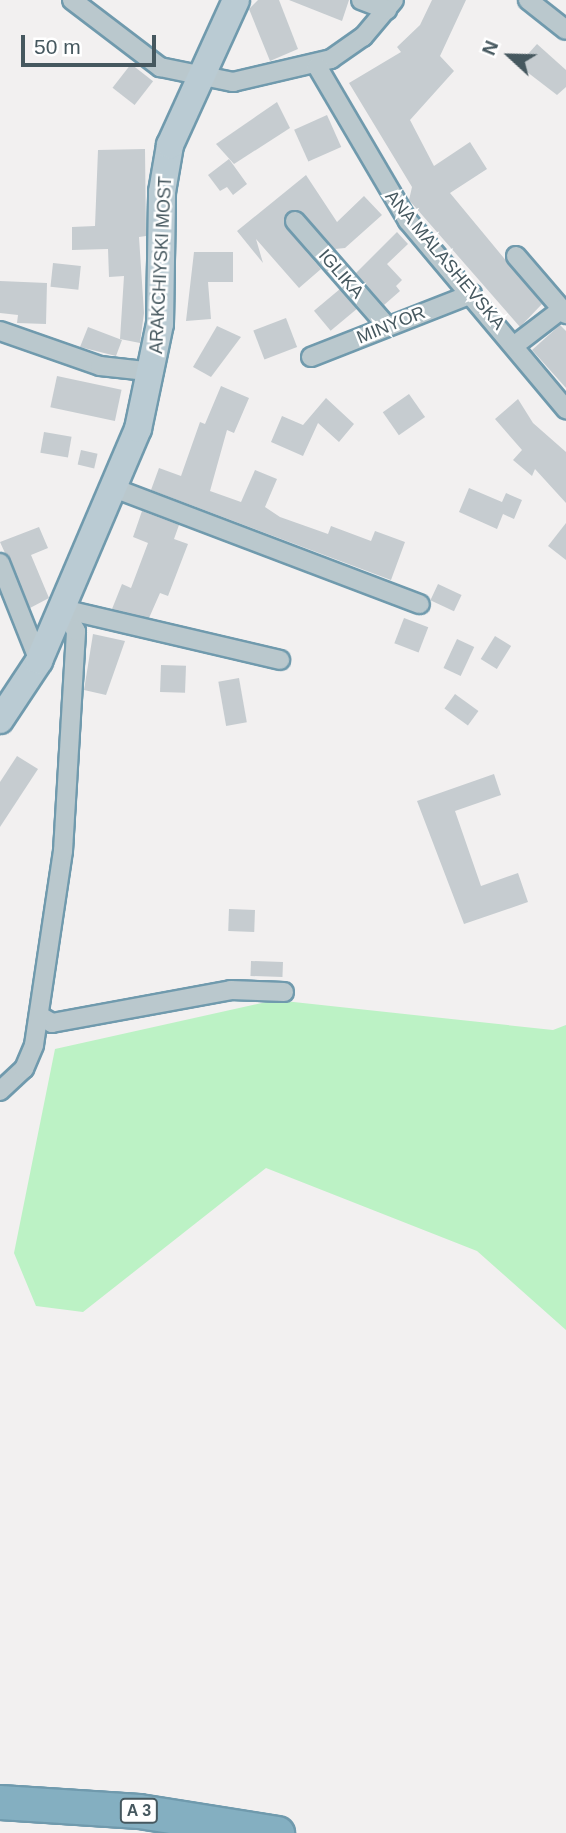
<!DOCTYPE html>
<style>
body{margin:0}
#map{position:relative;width:566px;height:1833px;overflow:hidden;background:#f2f0f0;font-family:Helvetica,sans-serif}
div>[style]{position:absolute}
.green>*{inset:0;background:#bcf2c5}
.building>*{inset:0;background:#c6ccd0;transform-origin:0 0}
.roads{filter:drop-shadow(2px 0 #709aad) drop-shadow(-2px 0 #709aad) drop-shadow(0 2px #709aad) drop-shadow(0 -2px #709aad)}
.street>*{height:18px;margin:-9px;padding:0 9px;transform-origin:9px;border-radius:9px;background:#bac8cd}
.secondary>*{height:26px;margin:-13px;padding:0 13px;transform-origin:13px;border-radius:13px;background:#bacbd3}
.highway>*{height:33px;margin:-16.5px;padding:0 16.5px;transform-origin:16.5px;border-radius:16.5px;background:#84afc1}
span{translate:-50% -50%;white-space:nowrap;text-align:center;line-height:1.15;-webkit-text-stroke:5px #fff;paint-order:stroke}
.shield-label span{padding:2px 5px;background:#fff;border:2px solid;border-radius:5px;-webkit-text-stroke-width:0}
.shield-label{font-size:16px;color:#46585f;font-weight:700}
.street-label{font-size:18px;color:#46585f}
.north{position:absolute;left:475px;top:21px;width:70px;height:70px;-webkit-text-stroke:5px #fff;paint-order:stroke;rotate:292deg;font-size:19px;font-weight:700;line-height:28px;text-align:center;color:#46585f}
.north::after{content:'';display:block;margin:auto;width:24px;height:32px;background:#46585f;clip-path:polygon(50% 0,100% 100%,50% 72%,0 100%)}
.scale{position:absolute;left:21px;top:35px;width:135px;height:32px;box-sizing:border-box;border:4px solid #46585f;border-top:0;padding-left:9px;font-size:21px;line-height:24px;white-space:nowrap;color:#46585f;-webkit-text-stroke:5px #fff;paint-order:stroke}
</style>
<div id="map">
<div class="green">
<div style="clip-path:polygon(275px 1000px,553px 1030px,566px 1025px,566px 1330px,477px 1251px,266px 1168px,83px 1312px,36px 1306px,14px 1253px,55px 1049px)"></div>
</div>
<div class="building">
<div style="clip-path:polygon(258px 0,279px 0,298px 49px,270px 61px,249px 9px)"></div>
<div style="clip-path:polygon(289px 0,349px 0,342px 21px)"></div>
<div style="clip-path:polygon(432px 0,466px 0,440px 56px,454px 71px,410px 120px,434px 166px,470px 142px,487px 169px,450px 193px,542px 304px,520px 327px,409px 200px,412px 187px,349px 83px,401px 52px,397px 47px,420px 25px)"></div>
<div style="clip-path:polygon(537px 44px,566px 70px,566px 87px,557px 95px,518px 65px)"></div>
<div style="left:131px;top:64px;width:28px;height:30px;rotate:38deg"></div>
<div style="clip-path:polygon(277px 102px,290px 128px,234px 164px,216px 144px)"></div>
<div style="left:327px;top:115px;width:35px;height:36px;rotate:66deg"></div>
<div style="clip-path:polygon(145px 149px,146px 236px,139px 237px,144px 313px,140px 343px,120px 339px,124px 276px,109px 277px,108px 249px,72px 250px,72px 227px,95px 226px,98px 150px)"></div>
<div style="clip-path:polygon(229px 159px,247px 184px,233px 195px,227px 187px,220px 191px,208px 175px)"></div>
<div style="clip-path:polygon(306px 175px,337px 222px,364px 196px,382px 215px,345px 248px,335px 249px,303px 213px,288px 212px,286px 228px,321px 269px,299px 288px,256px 239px,263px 263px,237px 231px)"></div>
<div style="clip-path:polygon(397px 232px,408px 244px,387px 264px,402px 280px,396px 286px,400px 291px,384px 305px,356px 273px)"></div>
<div style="clip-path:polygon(194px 252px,233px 252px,233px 282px,208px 282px,211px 319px,186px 321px)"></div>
<div style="left:53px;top:263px;width:28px;height:24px;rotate:6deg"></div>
<div style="clip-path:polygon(0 281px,47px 283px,46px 324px,17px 323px,18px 315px,0 313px)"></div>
<div style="left:340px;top:289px;width:26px;height:34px;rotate:50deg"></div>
<div style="left:286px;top:318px;width:31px;height:35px;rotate:69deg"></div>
<div style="clip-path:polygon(560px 325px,566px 331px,566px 388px,532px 350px)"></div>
<div style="clip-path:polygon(217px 326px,241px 337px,211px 377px,193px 367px)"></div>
<div style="clip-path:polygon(88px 327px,122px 340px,116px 356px,80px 347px)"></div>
<div style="left:57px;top:376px;width:66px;height:32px;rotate:12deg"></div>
<div style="clip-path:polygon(221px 386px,249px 398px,234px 433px,227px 430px,210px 491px,241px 502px,255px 470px,277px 479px,265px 507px,280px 517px,328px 534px,331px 526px,371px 541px,375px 531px,405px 542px,391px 580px,151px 490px,159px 468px,181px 476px,200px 422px,205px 424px)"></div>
<div style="left:409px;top:394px;width:28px;height:32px;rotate:55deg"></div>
<div style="clip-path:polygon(326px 398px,354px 424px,339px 442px,318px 423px,303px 456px,271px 442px,282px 416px,303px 425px)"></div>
<div style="clip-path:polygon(518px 399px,533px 423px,566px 452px,566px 503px,535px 469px,532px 476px,513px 460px,522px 450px,495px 419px)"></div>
<div style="left:44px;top:432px;width:28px;height:21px;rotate:10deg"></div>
<div style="left:81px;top:450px;width:17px;height:15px;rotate:13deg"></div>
<div style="clip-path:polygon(469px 488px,502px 502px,506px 493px,522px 500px,514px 519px,503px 514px,497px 529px,459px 512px)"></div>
<div style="clip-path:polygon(142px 511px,179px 525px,174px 539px,188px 544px,168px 596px,160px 593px,149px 618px,112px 609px,122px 584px,131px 588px,148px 543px,133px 537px)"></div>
<div style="clip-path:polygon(566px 523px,566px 560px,548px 546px)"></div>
<div style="clip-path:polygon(39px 527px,48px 548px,31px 555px,49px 598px,30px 608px,0 542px)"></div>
<div style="left:438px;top:584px;width:26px;height:18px;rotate:25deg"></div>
<div style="left:404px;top:618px;width:26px;height:27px;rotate:21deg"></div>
<div style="clip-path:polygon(93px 634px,125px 641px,106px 695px,84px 690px)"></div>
<div style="left:495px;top:636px;width:19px;height:27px;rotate:32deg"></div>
<div style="left:457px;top:639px;width:19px;height:32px;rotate:25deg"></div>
<div style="left:161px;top:665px;width:25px;height:27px;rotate:2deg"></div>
<div style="left:239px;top:678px;width:45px;height:21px;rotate:80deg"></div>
<div style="left:455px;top:694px;width:29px;height:18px;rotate:36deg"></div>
<div style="clip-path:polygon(17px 756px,38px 769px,0 827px,0 782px)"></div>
<div style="clip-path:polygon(494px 774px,501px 795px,455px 811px,481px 886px,518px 873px,528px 902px,464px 924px,417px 801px)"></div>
<div style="left:229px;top:909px;width:26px;height:22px;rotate:2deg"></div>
<div style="left:251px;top:961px;width:32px;height:15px;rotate:2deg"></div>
</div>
<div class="roads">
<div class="street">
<div style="left:72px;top:0;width:111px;rotate:37.3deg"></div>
<div style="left:160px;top:67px;width:75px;rotate:11.6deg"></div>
<div style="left:233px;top:82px;width:101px;rotate:-13.2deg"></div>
<div style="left:331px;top:59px;width:39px;rotate:-35deg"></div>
<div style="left:363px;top:37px;width:48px;rotate:-50deg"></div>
<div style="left:361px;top:0;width:28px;rotate:21deg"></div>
<div style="left:528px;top:0;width:48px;rotate:38.3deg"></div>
<div style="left:317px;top:66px;width:180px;rotate:59.6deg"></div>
<div style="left:408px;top:221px;width:246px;rotate:50deg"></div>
<div style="left:295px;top:221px;width:140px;rotate:48.8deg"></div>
<div style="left:516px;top:256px;width:77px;rotate:49.2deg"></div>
<div style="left:0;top:331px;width:106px;rotate:19.3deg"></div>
<div style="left:100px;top:366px;width:54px;rotate:6.3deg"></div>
<div style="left:515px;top:345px;width:59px;rotate:-37.5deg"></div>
<div style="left:311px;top:357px;width:173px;rotate:-21.4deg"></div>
<div style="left:114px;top:488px;width:327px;rotate:20.8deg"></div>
<div style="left:0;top:563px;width:105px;rotate:68.3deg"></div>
<div style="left:40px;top:1016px;width:14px;rotate:30deg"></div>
<div style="left:52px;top:1023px;width:182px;rotate:-10.4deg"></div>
<div style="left:231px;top:990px;width:53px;rotate:2.2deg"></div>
<div style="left:0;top:1091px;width:33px;rotate:-43deg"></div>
<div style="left:24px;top:1069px;width:26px;rotate:-67deg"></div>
<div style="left:34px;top:1045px;width:196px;rotate:-81.5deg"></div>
<div style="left:63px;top:851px;width:220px;rotate:-86.6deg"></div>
<div style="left:76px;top:631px;width:26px;rotate:-121deg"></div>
<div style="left:63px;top:609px;width:223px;rotate:13.2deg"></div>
</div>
<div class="secondary">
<div style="left:0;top:720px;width:71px;rotate:-56.5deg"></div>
<div style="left:39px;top:661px;width:252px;rotate:-66.9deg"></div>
<div style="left:138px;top:429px;width:107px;rotate:-78.2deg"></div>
<div style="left:160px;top:324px;width:132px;rotate:-89.1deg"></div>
<div style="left:162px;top:192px;width:48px;rotate:-80.3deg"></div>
<div style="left:170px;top:145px;width:159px;rotate:-65.5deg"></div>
</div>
<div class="highway">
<div style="left:0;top:1802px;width:139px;rotate:3.7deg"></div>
<div style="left:139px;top:1811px;width:140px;rotate:9.1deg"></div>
</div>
</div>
<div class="shield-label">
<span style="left:139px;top:1811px">A 3</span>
</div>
<div class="street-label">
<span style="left:445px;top:260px;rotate:50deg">ANA MALASHEVSKA</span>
<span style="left:161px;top:265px;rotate:-87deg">ARAKCHIYSKI MOST</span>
<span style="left:341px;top:274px;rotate:49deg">IGLIKA</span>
<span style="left:391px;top:325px;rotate:-22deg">MINYOR</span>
</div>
<div class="north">N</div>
<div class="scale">50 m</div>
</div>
